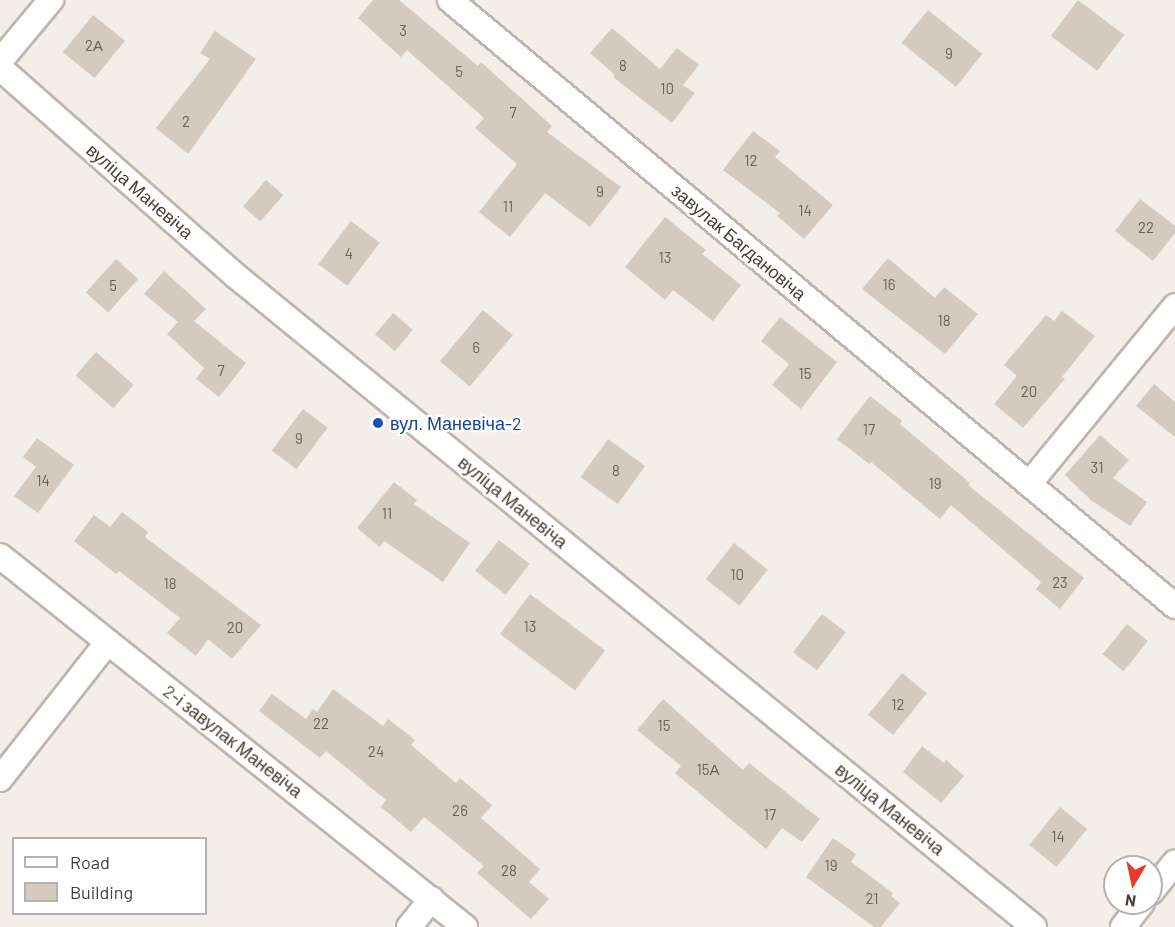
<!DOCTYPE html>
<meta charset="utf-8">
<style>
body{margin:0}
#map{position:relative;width:1175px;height:927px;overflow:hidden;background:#f3efe8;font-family:Barlow,sans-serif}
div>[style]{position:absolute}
.building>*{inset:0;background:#d4cabf;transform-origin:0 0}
.roads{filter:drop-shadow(2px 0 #beb6ac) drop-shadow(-2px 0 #beb6ac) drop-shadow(0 2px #beb6ac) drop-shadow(0 -2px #beb6ac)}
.minor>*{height:24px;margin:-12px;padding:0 12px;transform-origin:12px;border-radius:12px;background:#fff}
.dots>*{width:16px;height:16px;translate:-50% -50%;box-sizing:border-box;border:3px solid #fff;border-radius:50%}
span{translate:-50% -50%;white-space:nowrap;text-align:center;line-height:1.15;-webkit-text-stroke:4.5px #fff;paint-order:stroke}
.number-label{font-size:15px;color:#6a6259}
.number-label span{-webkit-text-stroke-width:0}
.street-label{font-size:18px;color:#463f37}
.transit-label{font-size:18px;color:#164399}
.left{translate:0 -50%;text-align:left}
.legend{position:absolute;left:12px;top:837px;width:195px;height:78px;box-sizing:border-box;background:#fff;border:2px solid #b5b2af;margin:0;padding:8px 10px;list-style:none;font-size:18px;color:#463f37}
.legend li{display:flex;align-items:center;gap:12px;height:30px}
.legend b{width:30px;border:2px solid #b5b2af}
.north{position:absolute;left:1103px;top:855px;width:60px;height:60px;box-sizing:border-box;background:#fff;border:2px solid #b5b2af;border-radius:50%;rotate:189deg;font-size:16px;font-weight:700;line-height:24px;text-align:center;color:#463f37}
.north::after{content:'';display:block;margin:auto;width:21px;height:27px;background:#e93929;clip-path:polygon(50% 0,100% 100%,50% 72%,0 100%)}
</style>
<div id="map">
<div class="building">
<div style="clip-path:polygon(373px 0,399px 0,478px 66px,481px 62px,552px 126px,547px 132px,621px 187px,590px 227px,545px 193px,510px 237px,479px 212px,517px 164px,475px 128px,484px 118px,407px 50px,401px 57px,358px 18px)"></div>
<div style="left:1078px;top:0;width:58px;height:45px;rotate:37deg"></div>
<div style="left:928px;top:10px;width:70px;height:42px;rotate:39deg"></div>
<div style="left:93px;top:15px;width:41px;height:48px;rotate:39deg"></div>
<div style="clip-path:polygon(612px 28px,660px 69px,677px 48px,699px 65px,683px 85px,695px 93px,672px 123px,613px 77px,615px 75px,590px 53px)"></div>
<div style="clip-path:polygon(215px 31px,256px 59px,188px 154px,156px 128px,210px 59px,200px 53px)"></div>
<div style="clip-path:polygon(753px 131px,780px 151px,775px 157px,833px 205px,804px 239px,777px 216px,780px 213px,723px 170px)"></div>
<div style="left:266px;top:180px;width:23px;height:35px;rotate:41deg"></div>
<div style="clip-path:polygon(1140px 199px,1175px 226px,1175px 233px,1153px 261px,1115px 231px)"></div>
<div style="clip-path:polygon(665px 217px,706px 250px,702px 254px,741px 285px,713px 321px,673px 290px,665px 300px,625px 267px)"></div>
<div style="left:351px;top:221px;width:36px;height:54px;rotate:37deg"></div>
<div style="clip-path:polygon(888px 258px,935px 298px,944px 287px,978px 314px,945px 354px,862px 289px)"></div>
<div style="left:116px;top:259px;width:30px;height:45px;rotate:42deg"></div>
<div style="clip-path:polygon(164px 271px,206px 309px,194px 321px,246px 363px,219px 397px,196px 379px,204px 368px,167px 334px,178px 322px,144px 294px)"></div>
<div style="left:483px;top:310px;width:39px;height:67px;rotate:40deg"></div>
<div style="clip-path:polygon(1062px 311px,1095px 336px,1062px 377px,1065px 379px,1023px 428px,994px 404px,1017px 376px,1004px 365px,1046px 315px,1054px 321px)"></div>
<div style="left:393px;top:313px;width:26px;height:28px;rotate:40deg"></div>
<div style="clip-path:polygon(780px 317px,837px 362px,801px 409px,772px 385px,789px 364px,761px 341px)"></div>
<div style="left:96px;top:352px;width:50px;height:31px;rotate:41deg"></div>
<div style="clip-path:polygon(1154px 384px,1175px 402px,1175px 437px,1136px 406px)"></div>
<div style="clip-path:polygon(870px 396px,902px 421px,900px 424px,970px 483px,968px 485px,1084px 578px,1060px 609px,1036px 589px,1041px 582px,951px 505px,940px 519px,871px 462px,869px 464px,837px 439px)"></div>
<div style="left:303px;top:409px;width:31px;height:52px;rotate:37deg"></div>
<div style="clip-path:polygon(1100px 435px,1129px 460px,1113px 478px,1147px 502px,1130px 526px,1092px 501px,1065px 475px)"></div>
<div style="clip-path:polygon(37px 438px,74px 465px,38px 513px,14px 496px,36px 467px,23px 457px)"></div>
<div style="left:608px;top:439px;width:46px;height:47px;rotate:36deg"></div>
<div style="clip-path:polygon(394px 482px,417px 500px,414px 504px,470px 543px,443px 582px,384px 541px,380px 547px,357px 528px)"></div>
<div style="clip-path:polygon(122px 512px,148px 532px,145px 537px,261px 625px,232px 659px,208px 639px,196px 656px,167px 633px,180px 618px,119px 571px,116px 574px,74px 541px,94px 515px,110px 527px)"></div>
<div style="left:499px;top:540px;width:39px;height:39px;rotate:38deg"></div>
<div style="left:734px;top:543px;width:43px;height:46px;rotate:38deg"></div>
<div style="left:530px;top:594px;width:94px;height:50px;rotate:37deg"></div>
<div style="left:822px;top:614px;width:30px;height:48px;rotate:37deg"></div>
<div style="left:1127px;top:624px;width:27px;height:39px;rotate:39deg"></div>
<div style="left:902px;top:673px;width:32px;height:54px;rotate:39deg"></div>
<div style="clip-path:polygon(333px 689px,383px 726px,388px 719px,415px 740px,411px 745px,456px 783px,460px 778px,492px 805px,481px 818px,540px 869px,529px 882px,549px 899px,531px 919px,477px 873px,484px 866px,424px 817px,411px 832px,381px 807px,386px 800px,326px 751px,320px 758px,259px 711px,272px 694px,306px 719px,313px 709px,317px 712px)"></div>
<div style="clip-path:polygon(663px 699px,743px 770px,749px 763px,820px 819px,802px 842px,782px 828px,766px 849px,675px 773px,681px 766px,637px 730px)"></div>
<div style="clip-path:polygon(922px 746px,944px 763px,946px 760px,964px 776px,941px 803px,903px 772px)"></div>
<div style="left:1060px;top:807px;width:35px;height:49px;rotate:39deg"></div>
<div style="clip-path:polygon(833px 838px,856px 854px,851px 862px,893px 893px,891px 896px,900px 903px,881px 927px,874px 927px,806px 877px)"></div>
</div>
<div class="roads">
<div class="minor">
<div style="left:450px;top:0;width:945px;rotate:39.89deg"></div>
<div style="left:0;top:61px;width:80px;rotate:-50.1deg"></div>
<div style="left:0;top:68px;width:315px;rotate:41.4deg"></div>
<div style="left:236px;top:276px;width:1030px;rotate:39.21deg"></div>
<div style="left:1029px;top:484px;width:230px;rotate:-50.6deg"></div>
<div style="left:0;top:556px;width:595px;rotate:38.58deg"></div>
<div style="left:0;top:779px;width:174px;rotate:-51.8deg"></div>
<div style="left:1151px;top:892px;width:38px;rotate:-51deg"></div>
<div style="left:409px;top:927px;width:36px;rotate:-51deg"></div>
<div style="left:1123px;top:927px;width:31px;rotate:-52deg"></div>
</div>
</div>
<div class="dots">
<div style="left:378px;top:423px;background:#1a4fb4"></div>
</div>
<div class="number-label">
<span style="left:403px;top:31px">3</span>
<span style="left:94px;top:46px">2А</span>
<span style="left:949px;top:54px">9</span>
<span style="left:623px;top:66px">8</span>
<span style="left:459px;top:72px">5</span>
<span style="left:667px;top:89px">10</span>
<span style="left:513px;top:113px">7</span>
<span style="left:186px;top:122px">2</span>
<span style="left:751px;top:161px">12</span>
<span style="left:600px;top:192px">9</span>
<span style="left:508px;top:207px">11</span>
<span style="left:805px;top:211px">14</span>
<span style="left:1146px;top:228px">22</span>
<span style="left:349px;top:254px">4</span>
<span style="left:665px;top:258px">13</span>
<span style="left:889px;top:285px">16</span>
<span style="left:113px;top:286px">5</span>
<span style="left:944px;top:321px">18</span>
<span style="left:476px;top:348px">6</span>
<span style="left:221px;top:371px">7</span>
<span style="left:805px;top:374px">15</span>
<span style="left:1029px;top:392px">20</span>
<span style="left:869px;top:430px">17</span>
<span style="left:299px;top:439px">9</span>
<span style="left:1097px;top:468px">31</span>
<span style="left:616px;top:471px">8</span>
<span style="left:43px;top:481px">14</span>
<span style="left:935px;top:484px">19</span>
<span style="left:387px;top:514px">11</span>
<span style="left:737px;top:575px">10</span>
<span style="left:1060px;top:583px">23</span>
<span style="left:170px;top:584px">18</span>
<span style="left:530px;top:627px">13</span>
<span style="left:235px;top:628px">20</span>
<span style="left:898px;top:705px">12</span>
<span style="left:321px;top:724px">22</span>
<span style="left:664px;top:726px">15</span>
<span style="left:376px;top:752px">24</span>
<span style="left:708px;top:770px">15А</span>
<span style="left:460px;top:811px">26</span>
<span style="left:770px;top:815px">17</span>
<span style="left:1058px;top:837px">14</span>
<span style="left:831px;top:866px">19</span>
<span style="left:509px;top:871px">28</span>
<span style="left:872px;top:899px">21</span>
</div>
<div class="street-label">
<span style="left:140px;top:191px;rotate:41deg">вуліца Маневіча</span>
<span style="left:739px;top:242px;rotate:40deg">завулак Багдановіча</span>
<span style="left:513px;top:502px;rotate:39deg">вуліца Маневіча</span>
<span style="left:233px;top:741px;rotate:38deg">2-і завулак Маневіча</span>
<span style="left:890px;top:809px;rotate:39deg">вуліца Маневіча</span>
</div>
<div class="transit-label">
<span class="left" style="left:390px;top:423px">вул. Маневіча-2</span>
</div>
<ul class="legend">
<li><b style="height:8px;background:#fff"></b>Road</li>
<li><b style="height:16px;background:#d4cabf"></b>Building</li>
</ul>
<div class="north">N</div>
</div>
